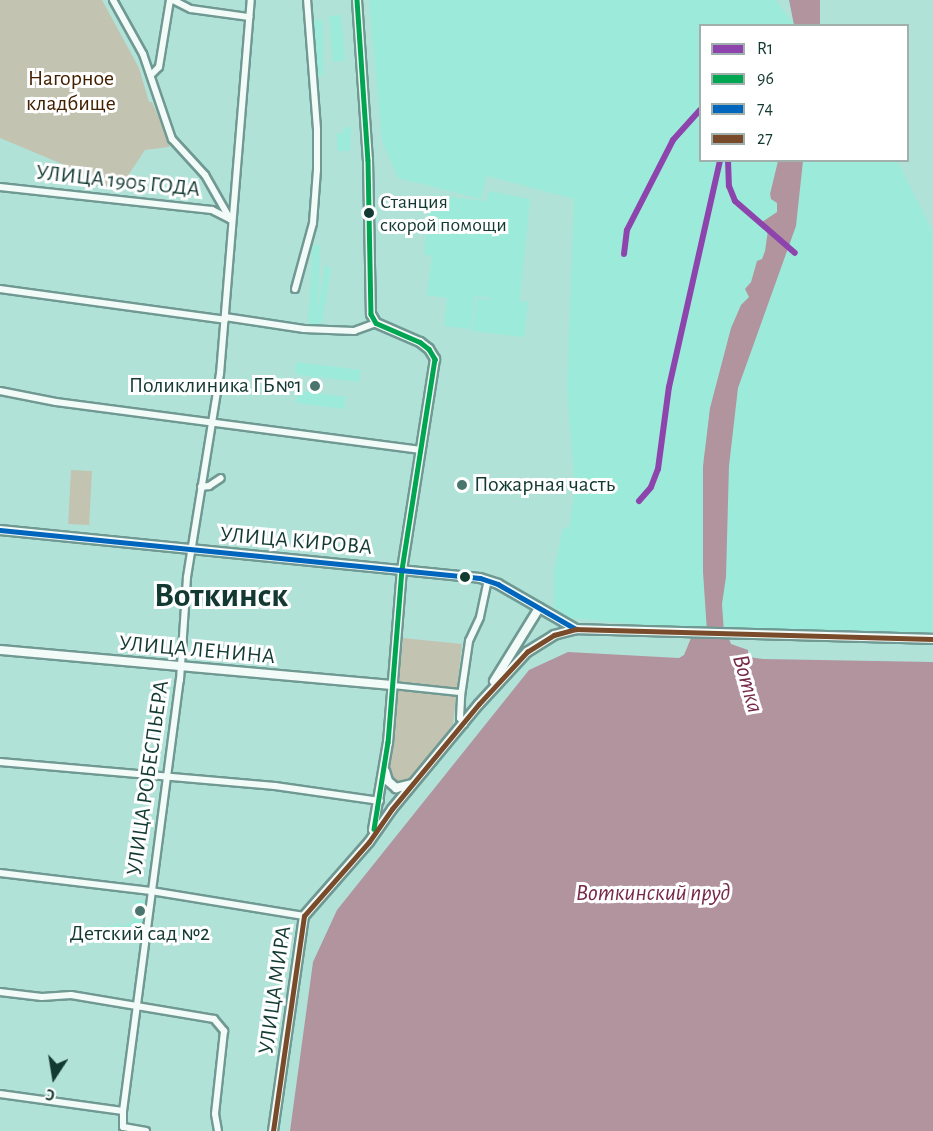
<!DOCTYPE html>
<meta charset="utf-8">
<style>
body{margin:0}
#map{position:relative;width:933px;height:1131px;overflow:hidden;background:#b1e2d8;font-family:"Alegreya Sans",sans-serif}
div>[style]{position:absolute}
.built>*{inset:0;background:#9cebda;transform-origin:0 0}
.green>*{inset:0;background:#c2c4b1;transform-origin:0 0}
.water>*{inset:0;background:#b2949f}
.roads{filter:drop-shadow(2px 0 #6f9992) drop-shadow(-2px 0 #6f9992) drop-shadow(0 2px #6f9992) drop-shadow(0 -2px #6f9992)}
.pedestrian>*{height:4.5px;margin:-2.25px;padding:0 2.25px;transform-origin:2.25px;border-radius:2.25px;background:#f3fbf9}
.minor>*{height:6px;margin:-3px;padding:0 3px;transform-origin:3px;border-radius:3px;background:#f3fbf9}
.secondary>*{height:8px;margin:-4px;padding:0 4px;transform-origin:4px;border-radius:4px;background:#f3fbf9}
.bus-1>*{height:4.5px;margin:-2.25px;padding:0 2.25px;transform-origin:2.25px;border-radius:2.25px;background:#00a651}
.bus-2>*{height:4.5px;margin:-2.25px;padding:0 2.25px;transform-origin:2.25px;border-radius:2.25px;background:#0065bd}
.bus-3>*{height:4.5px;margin:-2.25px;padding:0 2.25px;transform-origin:2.25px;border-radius:2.25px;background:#7a4b2a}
.rail-1>*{height:6px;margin:-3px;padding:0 3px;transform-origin:3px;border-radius:3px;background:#8e44ad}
.dots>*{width:16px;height:16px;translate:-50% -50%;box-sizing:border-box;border:3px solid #fff;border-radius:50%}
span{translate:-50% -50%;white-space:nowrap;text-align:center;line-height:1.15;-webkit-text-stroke:6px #fff;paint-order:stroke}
.bus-label{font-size:20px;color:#133a32}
.left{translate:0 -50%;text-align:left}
.park-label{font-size:22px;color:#432000}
.street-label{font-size:22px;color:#133a32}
.poi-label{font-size:22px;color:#133a32}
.right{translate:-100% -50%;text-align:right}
.water-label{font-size:24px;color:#772948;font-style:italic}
.town-label{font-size:34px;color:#133a32;font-weight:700}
.legend{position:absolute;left:699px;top:24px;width:210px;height:138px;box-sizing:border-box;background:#fff;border:2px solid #a1b0ad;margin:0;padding:8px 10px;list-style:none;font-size:18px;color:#133a32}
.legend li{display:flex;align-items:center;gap:12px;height:30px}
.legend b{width:30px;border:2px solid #a1b0ad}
.north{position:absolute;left:24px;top:1047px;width:60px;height:60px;-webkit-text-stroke:4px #fff;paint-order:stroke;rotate:192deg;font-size:16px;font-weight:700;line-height:24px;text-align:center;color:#133a32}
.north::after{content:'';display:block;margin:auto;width:21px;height:27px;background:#133a32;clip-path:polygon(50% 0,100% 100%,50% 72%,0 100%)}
</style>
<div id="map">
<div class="built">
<div style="clip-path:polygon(369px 0,775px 0,792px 21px,829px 24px,700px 26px,700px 160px,897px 161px,933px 232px,933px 634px,739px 628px,732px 633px,570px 618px,554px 607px,554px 571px,563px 527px,569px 528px,575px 489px,567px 388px,574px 199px,487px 176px,481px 199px,398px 178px,382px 141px)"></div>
<div style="left:341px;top:15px;width:46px;height:12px;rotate:85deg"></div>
<div style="left:312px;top:20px;width:11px;height:56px"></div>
<div style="clip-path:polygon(344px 127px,351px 127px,350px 151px,337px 151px,337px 133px,343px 133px)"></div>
<div style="clip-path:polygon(489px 191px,530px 199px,520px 301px,528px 302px,524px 337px,472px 331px,477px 298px,489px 300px,493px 298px,475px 296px,471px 329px,444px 326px,447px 298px,427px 295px,432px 256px,424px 254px,431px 195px,486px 201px)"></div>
<div style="clip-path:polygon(313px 245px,320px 245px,317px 325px,308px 324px)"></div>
<div style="left:325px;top:266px;width:6px;height:58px;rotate:9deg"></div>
<div style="clip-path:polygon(296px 362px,361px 370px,359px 382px,318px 377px,316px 393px,346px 397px,344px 409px,296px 403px,298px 391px,312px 392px,314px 377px,295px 374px)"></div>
<div style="clip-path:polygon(135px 900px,147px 901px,144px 932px,131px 929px,120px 935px,119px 939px,104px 937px,104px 926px,114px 928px,114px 924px,120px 924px,120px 928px,132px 922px)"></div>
</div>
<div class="green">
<div style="clip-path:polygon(0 0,102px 0,139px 68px,149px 102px,152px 102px,170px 144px,169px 147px,145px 150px,117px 192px,74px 169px,0 138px)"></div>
<div style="left:71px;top:470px;width:21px;height:54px;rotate:3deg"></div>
<div style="clip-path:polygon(403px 638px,462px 644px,453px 724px,436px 748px,408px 781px,394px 785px,389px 773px)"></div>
</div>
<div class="water">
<div style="clip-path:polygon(789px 0,820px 0,820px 25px,794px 25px)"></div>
<div style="clip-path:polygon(778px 161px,803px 161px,796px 226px,738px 388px,729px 466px,726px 577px,722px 604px,724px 633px,707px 632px,703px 572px,703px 466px,710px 408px,731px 328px,741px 305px,749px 297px,745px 289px,751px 282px,757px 261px,762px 259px,765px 251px,768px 230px,762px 222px,777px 212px,777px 203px,771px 199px,770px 194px)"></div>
<div style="clip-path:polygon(691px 638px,729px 639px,731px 644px,748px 650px,748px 657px,763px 659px,933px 662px,933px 1131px,290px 1131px,313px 962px,337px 910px,529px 670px,568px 652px,679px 658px,684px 655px)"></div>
</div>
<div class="roads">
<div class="pedestrian">
<div style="left:393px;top:685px;width:66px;rotate:6.1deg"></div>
</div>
<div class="minor">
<div style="left:113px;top:0;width:62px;rotate:60.9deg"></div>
<div style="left:143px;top:54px;width:90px;rotate:71.2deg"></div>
<div style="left:172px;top:139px;width:49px;rotate:47.5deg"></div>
<div style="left:205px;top:175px;width:51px;rotate:60.4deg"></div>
<div style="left:173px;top:0;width:20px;rotate:27deg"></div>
<div style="left:191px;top:9px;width:59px;rotate:7.9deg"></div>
<div style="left:151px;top:75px;width:11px;rotate:-45deg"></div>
<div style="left:159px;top:67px;width:68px;rotate:-80.7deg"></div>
<div style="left:0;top:187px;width:213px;rotate:6.2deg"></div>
<div style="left:212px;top:210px;width:20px;rotate:27deg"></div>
<div style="left:0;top:289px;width:227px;rotate:7.8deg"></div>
<div style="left:295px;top:289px;width:68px;rotate:-74.7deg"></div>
<div style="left:313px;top:223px;width:53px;rotate:-85.7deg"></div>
<div style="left:317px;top:170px;width:41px;rotate:-90deg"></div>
<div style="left:317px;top:129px;width:129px;rotate:-94.4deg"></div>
<div style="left:225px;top:317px;width:80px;rotate:8.6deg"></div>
<div style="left:304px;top:329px;width:50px;rotate:2.3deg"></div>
<div style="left:354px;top:331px;width:23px;rotate:-20deg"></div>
<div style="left:0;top:391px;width:57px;rotate:11.1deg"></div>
<div style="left:56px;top:402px;width:368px;rotate:7.5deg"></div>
<div style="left:201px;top:487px;width:8px;rotate:-7deg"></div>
<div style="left:209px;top:486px;width:14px;rotate:-34deg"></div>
<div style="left:464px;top:724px;width:7px;rotate:-124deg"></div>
<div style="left:460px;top:718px;width:22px;rotate:-87deg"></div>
<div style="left:461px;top:696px;width:56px;rotate:-81.7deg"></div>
<div style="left:469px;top:641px;width:26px;rotate:-65deg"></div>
<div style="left:480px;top:617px;width:38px;rotate:-78deg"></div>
<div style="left:0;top:762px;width:276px;rotate:5deg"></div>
<div style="left:275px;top:786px;width:106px;rotate:8.1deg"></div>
<div style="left:0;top:873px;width:152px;rotate:6.8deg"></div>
<div style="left:151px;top:891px;width:155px;rotate:9.3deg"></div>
<div style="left:0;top:992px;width:42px;rotate:6.8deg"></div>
<div style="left:42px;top:997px;width:29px;rotate:-4deg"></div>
<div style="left:71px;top:995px;width:145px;rotate:9.5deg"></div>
<div style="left:214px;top:1019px;width:16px;rotate:50deg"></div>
<div style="left:224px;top:1031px;width:83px;rotate:96.2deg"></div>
<div style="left:215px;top:1114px;width:17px;rotate:80deg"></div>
<div style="left:0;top:1094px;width:124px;rotate:7.9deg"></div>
<div style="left:146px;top:1131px;width:23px;rotate:-170deg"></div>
<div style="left:123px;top:1127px;width:16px;rotate:-90deg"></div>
<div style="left:123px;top:1111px;width:435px;rotate:-82.5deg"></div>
<div style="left:180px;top:680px;width:103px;rotate:-86.1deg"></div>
<div style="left:187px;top:577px;width:206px;rotate:-80.8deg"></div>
<div style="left:220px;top:374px;width:375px;rotate:-85.3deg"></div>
</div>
<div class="secondary">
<div style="left:357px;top:0;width:160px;rotate:86.1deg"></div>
<div style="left:368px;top:160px;width:154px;rotate:88.9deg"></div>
<div style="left:371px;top:314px;width:10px;rotate:61deg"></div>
<div style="left:376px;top:323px;width:48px;rotate:23.4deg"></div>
<div style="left:420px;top:342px;width:11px;rotate:38deg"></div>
<div style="left:429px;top:349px;width:12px;rotate:59deg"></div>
<div style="left:435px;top:359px;width:213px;rotate:98.9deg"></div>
<div style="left:402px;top:569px;width:174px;rotate:94.6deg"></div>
<div style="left:388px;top:742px;width:89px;rotate:99.7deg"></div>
<div style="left:0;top:530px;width:482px;rotate:5.7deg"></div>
<div style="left:480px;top:578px;width:19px;rotate:18deg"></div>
<div style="left:498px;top:584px;width:90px;rotate:30deg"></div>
<div style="left:0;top:650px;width:392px;rotate:5.1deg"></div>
<div style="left:494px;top:681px;width:86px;rotate:-58.3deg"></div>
<div style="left:385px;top:771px;width:10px;rotate:73deg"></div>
<div style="left:388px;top:781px;width:11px;rotate:41deg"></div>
<div style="left:396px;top:788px;width:16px;rotate:-14deg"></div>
<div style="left:273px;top:1131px;width:217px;rotate:-81.8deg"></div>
<div style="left:304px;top:916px;width:98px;rotate:-48.7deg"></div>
<div style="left:369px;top:842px;width:40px;rotate:-55.1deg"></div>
<div style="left:392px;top:809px;width:136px;rotate:-50.4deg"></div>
<div style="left:479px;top:704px;width:71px;rotate:-47.3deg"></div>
<div style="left:527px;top:652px;width:32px;rotate:-32deg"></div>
<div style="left:554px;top:635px;width:23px;rotate:-15deg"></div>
<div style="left:576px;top:629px;width:357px;rotate:1.6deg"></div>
</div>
</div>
<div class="bus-1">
<div style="left:357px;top:0;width:160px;rotate:86.1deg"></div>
<div style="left:368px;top:160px;width:154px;rotate:88.9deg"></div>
<div style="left:371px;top:314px;width:10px;rotate:61deg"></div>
<div style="left:376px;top:323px;width:48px;rotate:23.4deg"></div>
<div style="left:420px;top:342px;width:11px;rotate:38deg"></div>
<div style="left:429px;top:349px;width:12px;rotate:59deg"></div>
<div style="left:435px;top:359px;width:213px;rotate:98.9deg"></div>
<div style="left:402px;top:569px;width:174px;rotate:94.6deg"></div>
<div style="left:388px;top:742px;width:88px;rotate:99.1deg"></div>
</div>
<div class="bus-2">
<div style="left:0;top:530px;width:482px;rotate:5.7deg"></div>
<div style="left:480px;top:578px;width:19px;rotate:18deg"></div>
<div style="left:498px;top:584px;width:90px;rotate:30deg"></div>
</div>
<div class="bus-3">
<div style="left:273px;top:1131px;width:217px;rotate:-81.8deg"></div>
<div style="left:304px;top:916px;width:98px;rotate:-48.7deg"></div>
<div style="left:369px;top:842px;width:40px;rotate:-55.1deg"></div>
<div style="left:392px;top:809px;width:136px;rotate:-50.4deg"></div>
<div style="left:479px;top:704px;width:71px;rotate:-47.3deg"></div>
<div style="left:527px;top:652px;width:32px;rotate:-32deg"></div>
<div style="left:554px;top:635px;width:23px;rotate:-15deg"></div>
<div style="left:576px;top:629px;width:357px;rotate:1.6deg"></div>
</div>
<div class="rail-1">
<div style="left:728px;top:160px;width:26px;rotate:88deg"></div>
<div style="left:729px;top:186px;width:16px;rotate:68deg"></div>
<div style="left:735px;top:201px;width:79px;rotate:40.9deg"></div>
<div style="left:624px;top:254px;width:24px;rotate:-83deg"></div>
<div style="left:627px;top:230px;width:101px;rotate:-62.9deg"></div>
<div style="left:673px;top:140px;width:40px;rotate:-48deg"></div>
<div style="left:639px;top:501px;width:18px;rotate:-49deg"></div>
<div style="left:651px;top:487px;width:19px;rotate:-69deg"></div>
<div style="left:658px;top:469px;width:83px;rotate:-82.4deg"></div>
<div style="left:669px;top:387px;width:233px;rotate:-77.3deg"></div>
</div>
<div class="dots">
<div style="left:369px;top:213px;background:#133a32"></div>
<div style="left:315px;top:386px;background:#4a756c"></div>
<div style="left:462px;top:485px;background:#4a756c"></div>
<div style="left:465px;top:577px;background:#133a32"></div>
<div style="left:140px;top:911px;background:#4a756c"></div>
</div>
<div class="bus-label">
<span class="left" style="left:380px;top:214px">Станция<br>скорой помощи</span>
</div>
<div class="park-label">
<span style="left:71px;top:91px">Нагорное<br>кладбище</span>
</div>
<div class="street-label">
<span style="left:118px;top:181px;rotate:6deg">УЛИЦА 1905 ГОДА</span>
<span style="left:296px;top:541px;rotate:5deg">УЛИЦА КИРОВА</span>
<span style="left:197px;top:650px;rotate:5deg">УЛИЦА ЛЕНИНА</span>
<span style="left:148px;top:778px;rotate:-82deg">УЛИЦА РОБЕСПЬЕРА</span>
<span style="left:275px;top:990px;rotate:-82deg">УЛИЦА МИРА</span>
</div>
<div class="poi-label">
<span class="right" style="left:302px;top:386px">Поликлиника ГБ№1</span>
<span class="left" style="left:474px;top:485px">Пожарная часть</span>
<span style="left:140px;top:934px">Детский сад №2</span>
</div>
<div class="water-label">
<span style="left:747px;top:684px;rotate:74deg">Вотка</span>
<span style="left:653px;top:894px">Воткинский пруд</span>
</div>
<div class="town-label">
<span style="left:221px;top:597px">Воткинск</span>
</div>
<ul class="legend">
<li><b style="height:8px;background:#8e44ad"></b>R1</li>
<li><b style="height:8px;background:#00a651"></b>96</li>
<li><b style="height:8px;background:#0065bd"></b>74</li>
<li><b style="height:8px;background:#7a4b2a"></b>27</li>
</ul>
<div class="north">С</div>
</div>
